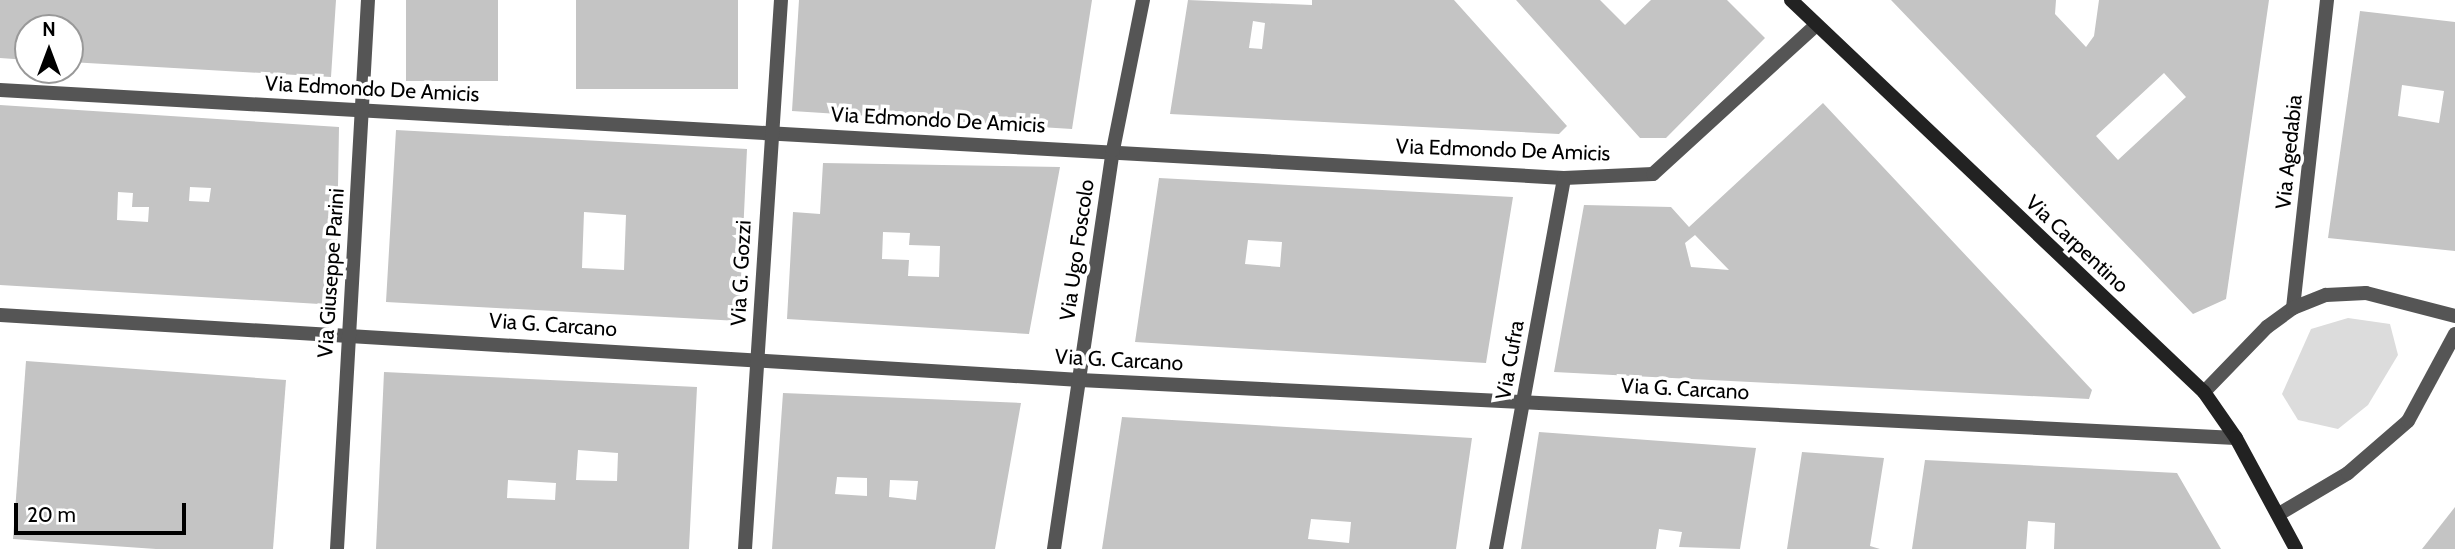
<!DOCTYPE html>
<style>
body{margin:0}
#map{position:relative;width:2455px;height:549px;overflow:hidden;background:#fff;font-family:Cabin,sans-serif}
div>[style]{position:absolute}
.green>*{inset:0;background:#dcdcdc}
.building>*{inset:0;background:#c4c4c4;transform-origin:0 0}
.street>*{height:14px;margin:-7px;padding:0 7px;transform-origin:7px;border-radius:7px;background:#555}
.secondary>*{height:14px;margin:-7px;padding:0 7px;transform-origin:7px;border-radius:7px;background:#222}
span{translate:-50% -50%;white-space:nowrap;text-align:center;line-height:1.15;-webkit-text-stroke:7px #fff;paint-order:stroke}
.street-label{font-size:21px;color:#000}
.north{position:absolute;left:14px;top:14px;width:70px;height:70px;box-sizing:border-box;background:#fff;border:2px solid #999;border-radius:50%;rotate:0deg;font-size:19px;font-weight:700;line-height:28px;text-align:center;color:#000}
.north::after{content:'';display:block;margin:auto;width:24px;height:32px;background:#000;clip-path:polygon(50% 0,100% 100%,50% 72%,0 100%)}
.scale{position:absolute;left:14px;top:503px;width:172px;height:32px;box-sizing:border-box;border:4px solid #000;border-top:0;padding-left:9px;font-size:21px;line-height:24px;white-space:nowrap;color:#000;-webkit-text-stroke:5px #fff;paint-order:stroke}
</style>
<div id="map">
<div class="green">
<div style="clip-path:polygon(2348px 318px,2390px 324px,2398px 355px,2368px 405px,2338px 429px,2298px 420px,2282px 394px,2311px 329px)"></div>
</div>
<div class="building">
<div style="clip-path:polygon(0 0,336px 0,331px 77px,70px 62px,70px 28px,28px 28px,28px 60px,0 58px)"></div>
<div style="left:406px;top:0;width:92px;height:81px"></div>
<div style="left:576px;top:0;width:162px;height:89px"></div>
<div style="clip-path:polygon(799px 0,1092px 0,1072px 129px,792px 111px)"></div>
<div style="clip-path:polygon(evenodd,1188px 0,1312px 5px,1312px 0,1454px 0,1567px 126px,1559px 134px,1170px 114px,1188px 0,1253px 21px,1265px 23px,1262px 49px,1249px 48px,1253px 21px)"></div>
<div style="clip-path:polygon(1516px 0,1600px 0,1625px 25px,1651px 0,1727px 0,1765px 38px,1666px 138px,1640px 138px)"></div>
<div style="clip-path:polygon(evenodd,1891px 0,2056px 0,2055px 14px,2086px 47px,2094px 36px,2099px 0,2269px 0,2226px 299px,2193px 314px,1891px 0,2164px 73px,2186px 97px,2118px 160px,2096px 136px,2164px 73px)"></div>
<div style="clip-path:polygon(evenodd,2360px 11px,2455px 22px,2455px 251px,2328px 238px,2360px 11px,2402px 85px,2444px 91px,2439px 123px,2398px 116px,2402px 85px)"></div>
<div style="clip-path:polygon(evenodd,1823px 103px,2092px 390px,2089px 399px,1554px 372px,1584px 205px,1671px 207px,1689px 227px,1823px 103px,1695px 235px,1729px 270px,1691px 267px,1685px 243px,1695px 235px)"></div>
<div style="clip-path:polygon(evenodd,0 105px,339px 127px,336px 305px,0 285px,0 105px,190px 187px,211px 188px,209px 202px,189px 201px,190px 187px,0 105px,118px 192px,133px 193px,132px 207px,149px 207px,148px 222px,117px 220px,118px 192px)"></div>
<div style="clip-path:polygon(evenodd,396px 130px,747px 149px,739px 321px,386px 302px,396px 130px,584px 212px,626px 215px,624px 270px,582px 268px,584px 212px)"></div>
<div style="clip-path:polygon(evenodd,823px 163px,1060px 167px,1029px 334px,787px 319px,793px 212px,820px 214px,823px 163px,883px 232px,910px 233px,909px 245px,940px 246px,939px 277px,908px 276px,909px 260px,882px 259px,883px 232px)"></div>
<div style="clip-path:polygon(evenodd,1159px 178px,1513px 197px,1486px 363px,1135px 342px,1159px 178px,1248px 240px,1282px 242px,1280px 267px,1245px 264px,1248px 240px)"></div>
<div style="clip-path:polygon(26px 361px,286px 380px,273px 549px,156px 549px,13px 539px)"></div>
<div style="clip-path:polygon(evenodd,384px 372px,697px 387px,689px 549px,376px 549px,384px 372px,578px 450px,618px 453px,617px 481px,576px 480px,578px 450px,384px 372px,508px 480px,556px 483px,555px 500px,507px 498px,508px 480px)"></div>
<div style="clip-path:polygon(evenodd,783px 393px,1021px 403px,995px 549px,772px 549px,783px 393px,837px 477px,867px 478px,867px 496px,835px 494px,837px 477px,783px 393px,890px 480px,918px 481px,916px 500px,889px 497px,890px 480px)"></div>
<div style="clip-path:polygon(evenodd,1122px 417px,1472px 438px,1456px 549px,1102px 549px,1122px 417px,1311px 519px,1351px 522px,1349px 543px,1308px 539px,1311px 519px)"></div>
<div style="clip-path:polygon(1539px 432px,1756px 448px,1740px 549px,1679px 547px,1682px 532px,1659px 529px,1656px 549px,1521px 549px)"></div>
<div style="clip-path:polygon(1802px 452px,1884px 458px,1870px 546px,1880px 549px,1787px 549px)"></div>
<div style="clip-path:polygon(1925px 460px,2177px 473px,2221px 549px,2054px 549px,2055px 523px,2028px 521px,2026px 549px,1912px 549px)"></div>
<div style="clip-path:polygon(2455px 507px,2455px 549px,2422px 549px)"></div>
</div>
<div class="street">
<div style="left:0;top:90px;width:1566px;rotate:3.22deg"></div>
<div style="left:1564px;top:178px;width:89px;rotate:-2.6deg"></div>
<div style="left:1653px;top:174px;width:221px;rotate:-42.4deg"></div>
<div style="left:2293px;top:308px;width:310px;rotate:-83.7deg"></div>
<div style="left:0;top:315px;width:1082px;rotate:3.44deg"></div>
<div style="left:1080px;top:380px;width:1157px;rotate:2.87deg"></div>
<div style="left:2204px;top:392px;width:91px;rotate:-45.9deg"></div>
<div style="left:2267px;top:327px;width:32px;rotate:-36deg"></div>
<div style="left:2293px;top:308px;width:35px;rotate:-22deg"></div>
<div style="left:2326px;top:295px;width:40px;rotate:-2.9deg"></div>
<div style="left:2366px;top:293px;width:92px;rotate:14.5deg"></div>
<div style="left:2279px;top:514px;width:80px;rotate:-30.7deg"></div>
<div style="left:2348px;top:473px;width:79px;rotate:-40.9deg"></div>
<div style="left:2408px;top:421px;width:99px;rotate:-61.6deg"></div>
<div style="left:337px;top:549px;width:550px;rotate:-86.77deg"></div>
<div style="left:745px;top:549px;width:550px;rotate:-86.25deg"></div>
<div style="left:1054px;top:549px;width:403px;rotate:-81.6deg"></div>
<div style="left:1113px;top:150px;width:153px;rotate:-78.7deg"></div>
<div style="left:1496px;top:549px;width:377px;rotate:-79.6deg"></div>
</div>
<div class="secondary">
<div style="left:1791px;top:0;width:569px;rotate:43.51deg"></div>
<div style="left:2204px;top:392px;width:56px;rotate:55.2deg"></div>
<div style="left:2236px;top:438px;width:126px;rotate:61.6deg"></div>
</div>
<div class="street-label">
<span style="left:372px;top:89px;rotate:3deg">Via Edmondo De Amicis</span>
<span style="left:938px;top:120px;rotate:3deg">Via Edmondo De Amicis</span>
<span style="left:1503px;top:150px;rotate:2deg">Via Edmondo De Amicis</span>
<span style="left:2289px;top:152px;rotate:-84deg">Via Agedabia</span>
<span style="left:2077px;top:244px;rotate:43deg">Via Carpentino</span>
<span style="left:1077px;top:250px;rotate:-82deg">Via Ugo Foscolo</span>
<span style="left:331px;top:273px;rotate:-86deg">Via Giuseppe Parini</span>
<span style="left:741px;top:273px;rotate:-87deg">Via G. Gozzi</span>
<span style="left:553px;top:325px;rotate:4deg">Via G. Carcano</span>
<span style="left:1119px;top:360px;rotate:3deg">Via G. Carcano</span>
<span style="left:1510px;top:360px;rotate:-80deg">Via Cufra</span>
<span style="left:1685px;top:389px;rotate:3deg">Via G. Carcano</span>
</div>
<div class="north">N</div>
<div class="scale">20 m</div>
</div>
